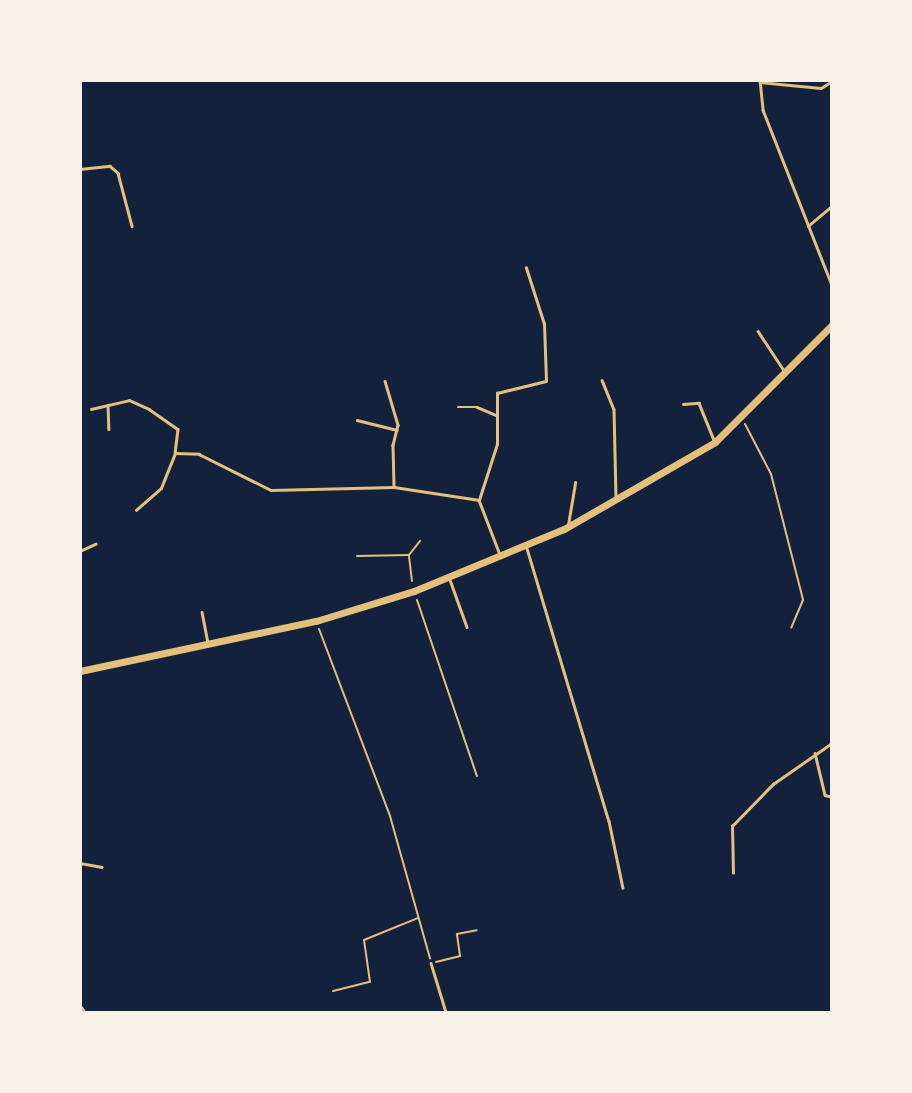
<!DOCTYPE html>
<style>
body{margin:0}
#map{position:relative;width:912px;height:1093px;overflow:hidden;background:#14213d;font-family:"Noto Sans",sans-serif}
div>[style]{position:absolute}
.path>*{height:2px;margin:-1px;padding:0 1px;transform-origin:1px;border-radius:1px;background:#e5c07b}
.service>*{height:2.5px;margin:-1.25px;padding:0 1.25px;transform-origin:1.25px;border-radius:1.25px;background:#e5c07b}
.tertiary>*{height:7px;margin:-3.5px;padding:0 3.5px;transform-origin:3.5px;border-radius:3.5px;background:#e5c07b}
span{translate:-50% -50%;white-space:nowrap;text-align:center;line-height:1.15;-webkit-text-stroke:6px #f6f1e7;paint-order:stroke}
.frame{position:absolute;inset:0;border:82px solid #f6f1e7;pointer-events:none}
</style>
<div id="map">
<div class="path">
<div style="left:745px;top:424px;width:56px;rotate:62.5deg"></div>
<div style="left:771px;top:474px;width:130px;rotate:75.7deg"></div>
<div style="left:803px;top:600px;width:30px;rotate:113deg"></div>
<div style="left:357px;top:556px;width:52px;rotate:-1.1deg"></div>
<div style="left:412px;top:581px;width:26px;rotate:-97deg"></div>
<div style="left:409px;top:555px;width:18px;rotate:-52deg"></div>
<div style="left:417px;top:600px;width:186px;rotate:71.2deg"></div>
<div style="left:319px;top:629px;width:200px;rotate:69.2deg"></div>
<div style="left:390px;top:816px;width:148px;rotate:74.3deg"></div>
<div style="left:436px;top:962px;width:25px;rotate:-14deg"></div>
<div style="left:460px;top:956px;width:22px;rotate:-98deg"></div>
<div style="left:457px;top:934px;width:20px;rotate:-11deg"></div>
<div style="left:333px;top:991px;width:38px;rotate:-14deg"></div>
<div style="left:370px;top:982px;width:42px;rotate:-98.1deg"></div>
<div style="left:364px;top:940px;width:58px;rotate:-22.2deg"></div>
</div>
<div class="service">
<div style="left:760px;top:80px;width:30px;rotate:84deg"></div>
<div style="left:763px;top:110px;width:188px;rotate:68.5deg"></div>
<div style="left:760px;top:82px;width:61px;rotate:5.6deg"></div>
<div style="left:821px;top:88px;width:13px;rotate:-32deg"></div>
<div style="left:80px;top:169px;width:30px;rotate:-6deg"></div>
<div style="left:110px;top:166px;width:11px;rotate:41deg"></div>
<div style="left:118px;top:173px;width:55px;rotate:75.2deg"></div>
<div style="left:808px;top:226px;width:31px;rotate:-40deg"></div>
<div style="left:758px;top:331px;width:49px;rotate:56.6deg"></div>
<div style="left:602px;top:380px;width:31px;rotate:68deg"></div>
<div style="left:614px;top:409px;width:89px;rotate:88.7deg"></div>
<div style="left:385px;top:381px;width:46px;rotate:73.5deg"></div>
<div style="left:398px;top:425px;width:21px;rotate:104deg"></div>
<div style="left:393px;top:445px;width:42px;rotate:88.6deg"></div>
<div style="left:683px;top:404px;width:16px;rotate:-4deg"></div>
<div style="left:699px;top:403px;width:40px;rotate:68deg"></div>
<div style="left:108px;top:405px;width:24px;rotate:88deg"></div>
<div style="left:458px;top:407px;width:19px"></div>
<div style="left:477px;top:407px;width:21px;rotate:23deg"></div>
<div style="left:91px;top:409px;width:39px;rotate:-13deg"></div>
<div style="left:129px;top:400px;width:22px;rotate:24deg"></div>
<div style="left:149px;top:409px;width:35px;rotate:35deg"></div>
<div style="left:178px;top:429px;width:24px;rotate:97deg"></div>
<div style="left:175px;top:453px;width:24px;rotate:2deg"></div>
<div style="left:199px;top:454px;width:80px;rotate:26.6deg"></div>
<div style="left:271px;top:490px;width:123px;rotate:-1.4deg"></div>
<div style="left:394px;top:487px;width:86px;rotate:8.7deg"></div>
<div style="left:479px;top:500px;width:56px;rotate:69deg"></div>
<div style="left:357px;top:420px;width:41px;rotate:14deg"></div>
<div style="left:479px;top:500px;width:59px;rotate:-72.2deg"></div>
<div style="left:497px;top:444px;width:51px;rotate:-90deg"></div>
<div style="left:497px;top:393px;width:50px;rotate:-13.8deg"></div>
<div style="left:546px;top:381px;width:57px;rotate:-92deg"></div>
<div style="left:544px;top:324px;width:59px;rotate:-107.8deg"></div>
<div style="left:136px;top:510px;width:33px;rotate:-41deg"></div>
<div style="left:161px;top:488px;width:38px;rotate:-68deg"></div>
<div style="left:568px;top:525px;width:43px;rotate:-80.5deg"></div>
<div style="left:526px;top:545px;width:288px;rotate:73.3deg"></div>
<div style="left:609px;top:821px;width:68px;rotate:78.2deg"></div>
<div style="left:80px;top:551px;width:17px;rotate:-25deg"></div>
<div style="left:449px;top:577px;width:53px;rotate:70.2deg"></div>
<div style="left:202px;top:612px;width:32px;rotate:79deg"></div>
<div style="left:815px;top:753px;width:43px;rotate:76.6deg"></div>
<div style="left:825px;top:795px;width:7px;rotate:16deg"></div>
<div style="left:80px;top:863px;width:22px;rotate:10deg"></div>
<div style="left:733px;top:873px;width:47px;rotate:-91.2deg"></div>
<div style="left:732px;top:826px;width:59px;rotate:-45.7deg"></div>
<div style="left:773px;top:784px;width:72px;rotate:-34.8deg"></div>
<div style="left:431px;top:963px;width:51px;rotate:73deg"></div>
</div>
<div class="tertiary">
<div style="left:80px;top:671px;width:241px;rotate:-12deg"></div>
<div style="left:316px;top:621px;width:102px;rotate:-17deg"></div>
<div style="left:414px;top:591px;width:162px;rotate:-22.5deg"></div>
<div style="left:564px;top:529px;width:174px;rotate:-29.9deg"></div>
<div style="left:715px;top:442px;width:165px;rotate:-45deg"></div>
<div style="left:80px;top:1009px;width:4px;rotate:56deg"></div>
</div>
<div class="frame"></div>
</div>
